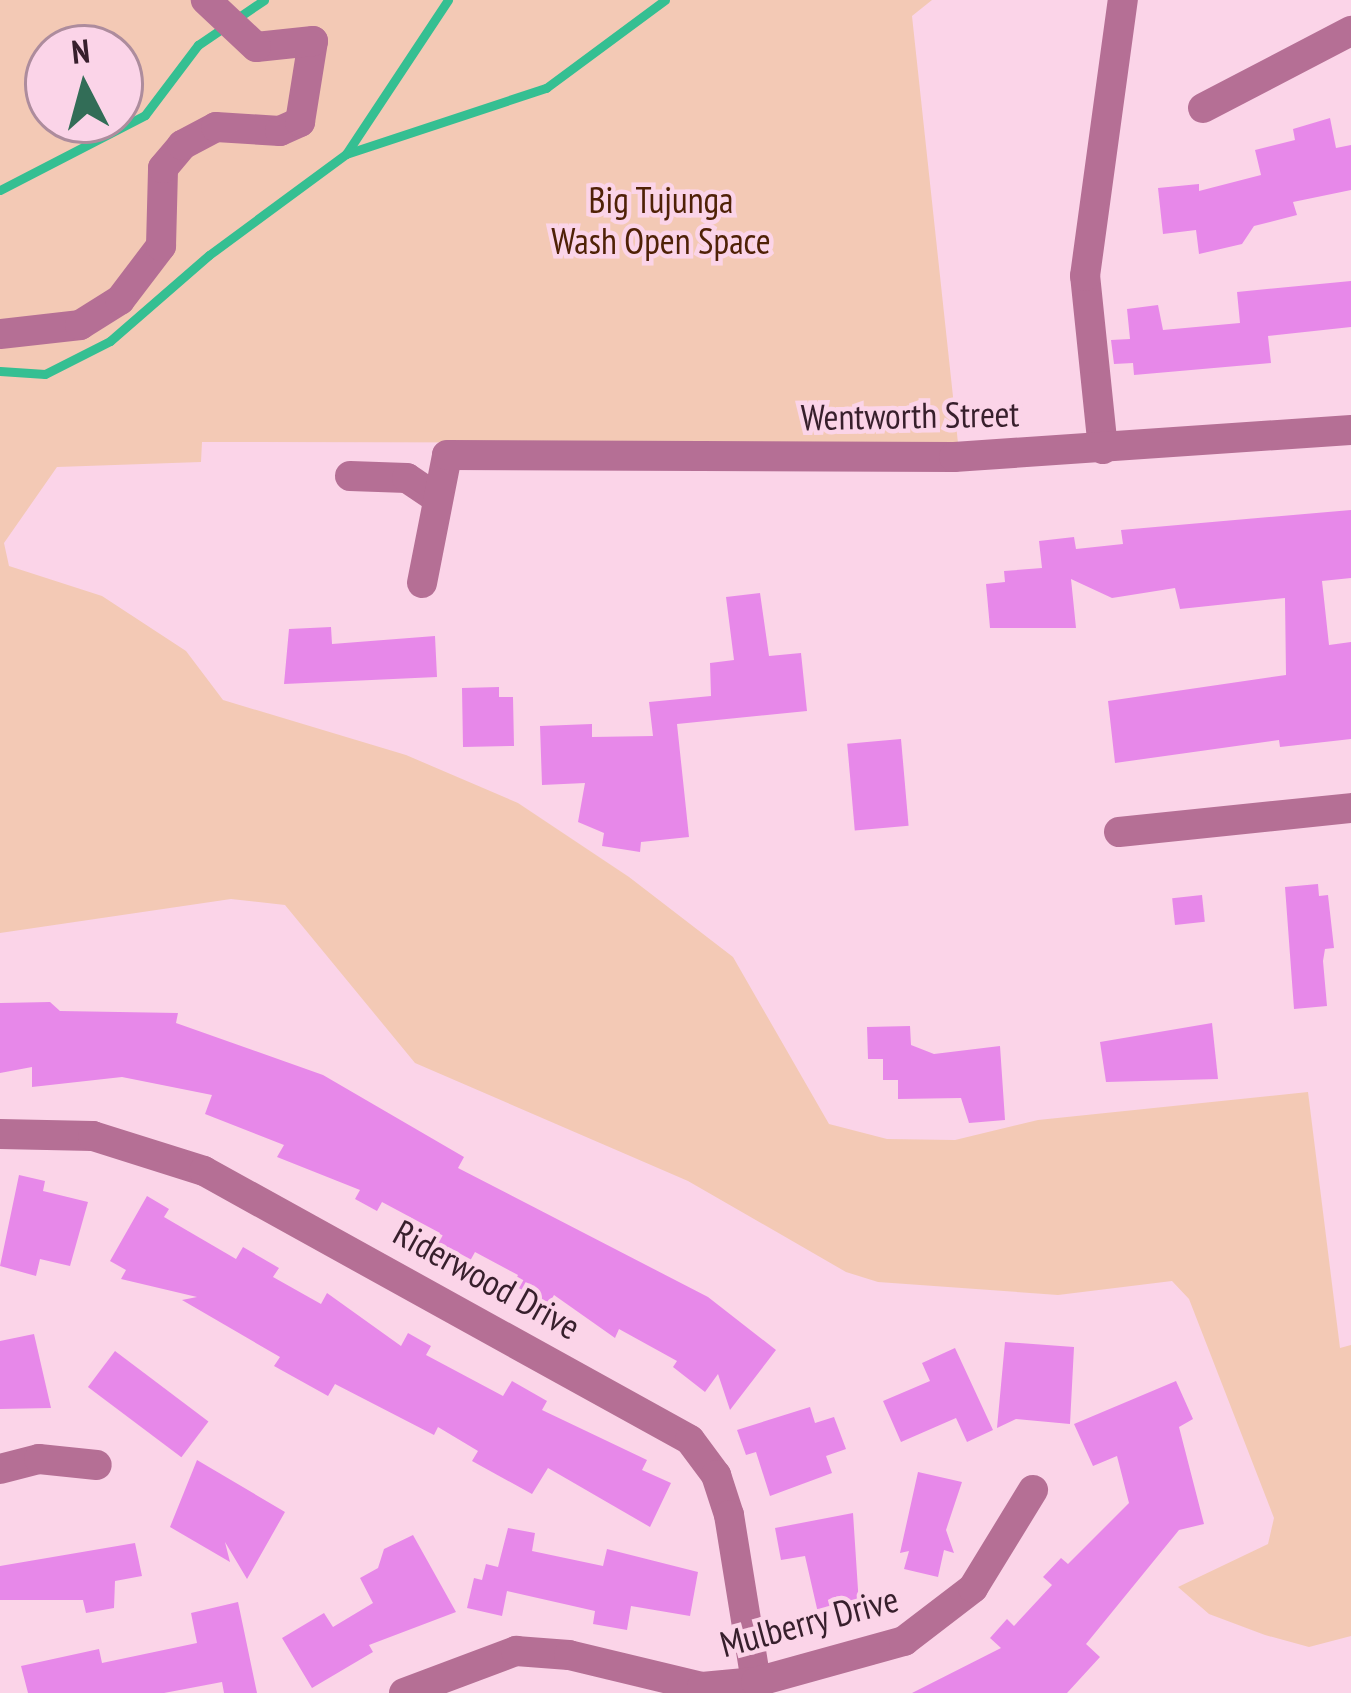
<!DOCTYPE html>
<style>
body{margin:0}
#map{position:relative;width:1351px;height:1693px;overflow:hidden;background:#fbd4e8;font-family:"PT Sans Narrow",sans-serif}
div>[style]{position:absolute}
.green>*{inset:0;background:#f3c9b5}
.stream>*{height:9px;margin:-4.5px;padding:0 4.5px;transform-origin:4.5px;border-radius:4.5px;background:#35bf92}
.building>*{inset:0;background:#e788e9;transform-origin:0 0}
.minor>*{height:30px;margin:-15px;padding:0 15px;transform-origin:15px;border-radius:15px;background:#b56f95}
span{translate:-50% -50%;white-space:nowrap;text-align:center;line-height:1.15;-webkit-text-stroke:9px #fbd4e8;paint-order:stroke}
.park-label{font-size:36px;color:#4f2106}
.street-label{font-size:36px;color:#371f2c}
.north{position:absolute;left:24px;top:24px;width:120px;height:120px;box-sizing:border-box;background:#fbd4e8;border:3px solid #ad8c9d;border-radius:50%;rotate:354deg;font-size:33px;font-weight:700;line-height:48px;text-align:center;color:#371f2c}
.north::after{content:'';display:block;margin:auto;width:42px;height:54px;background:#326d57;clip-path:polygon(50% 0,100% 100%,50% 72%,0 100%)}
</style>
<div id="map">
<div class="green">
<div style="clip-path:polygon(evenodd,0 0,932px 0,912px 16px,958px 443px,202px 442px,201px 462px,57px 467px,4px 543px,9px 566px,102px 596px,186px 651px,223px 700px,406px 755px,518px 803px,629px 877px,733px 957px,829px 1124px,887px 1139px,955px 1140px,1038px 1120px,1308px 1092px,1340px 1348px,1351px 1345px,1351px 1636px,1309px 1647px,1265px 1635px,1209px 1614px,1178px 1587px,1268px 1544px,1274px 1518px,1189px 1299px,1172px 1281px,1058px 1295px,878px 1282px,846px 1272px,688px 1181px,415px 1063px,285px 905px,231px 899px,0 933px,0 0,48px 48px,120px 48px,120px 120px,48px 120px,48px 48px)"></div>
</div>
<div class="stream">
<div style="left:346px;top:154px;width:185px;rotate:-56.5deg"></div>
<div style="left:0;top:190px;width:163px;rotate:-27.3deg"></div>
<div style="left:145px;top:115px;width:88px;rotate:-52.9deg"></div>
<div style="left:198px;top:45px;width:80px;rotate:-34.3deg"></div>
<div style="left:0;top:371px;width:45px;rotate:3.8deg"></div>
<div style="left:45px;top:374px;width:73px;rotate:-26.9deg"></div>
<div style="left:110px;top:341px;width:131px;rotate:-41deg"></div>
<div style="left:209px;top:255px;width:170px;rotate:-36.4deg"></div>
<div style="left:346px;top:154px;width:211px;rotate:-18.3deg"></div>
<div style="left:546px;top:88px;width:148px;rotate:-36.5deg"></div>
</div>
<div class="building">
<div style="clip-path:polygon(1330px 118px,1336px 148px,1351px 145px,1351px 190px,1293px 202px,1297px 215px,1254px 226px,1242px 244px,1199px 254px,1196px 230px,1163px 234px,1158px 188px,1199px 184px,1199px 191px,1261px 175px,1255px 150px,1295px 140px,1293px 129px)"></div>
<div style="clip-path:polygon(1351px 281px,1351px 327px,1268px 336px,1271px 363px,1134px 375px,1133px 363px,1114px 364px,1111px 340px,1130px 339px,1127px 309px,1158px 305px,1163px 330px,1240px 323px,1237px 292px)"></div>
<div style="clip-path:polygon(1351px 510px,1351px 578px,1322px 581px,1329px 645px,1351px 642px,1351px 739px,1280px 747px,1279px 740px,1115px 763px,1108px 701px,1286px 675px,1285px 598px,1180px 609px,1175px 588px,1112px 598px,1071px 579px,1076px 628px,990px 628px,986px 584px,1005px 582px,1004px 571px,1042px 568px,1039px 541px,1074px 537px,1076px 549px,1123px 544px,1121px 530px)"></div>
<div style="clip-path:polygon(760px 593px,769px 656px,801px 653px,807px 711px,677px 724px,689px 837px,641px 842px,640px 852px,602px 846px,604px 833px,578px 822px,585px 783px,542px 785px,540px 726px,592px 724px,592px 737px,653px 736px,649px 702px,711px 696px,710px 663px,734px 660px,726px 597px)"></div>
<div style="clip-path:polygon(331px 627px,332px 644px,435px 636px,437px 677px,284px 684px,289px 629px)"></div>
<div style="clip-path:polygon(499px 687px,499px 697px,513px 697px,514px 746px,463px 747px,462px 688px)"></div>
<div style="left:901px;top:739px;width:87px;height:54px;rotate:85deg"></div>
<div style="clip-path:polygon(1318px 884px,1319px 896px,1328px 895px,1334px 948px,1325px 949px,1323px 961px,1327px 1006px,1294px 1009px,1285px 887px)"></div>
<div style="left:1202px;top:895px;width:27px;height:30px;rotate:84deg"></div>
<div style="clip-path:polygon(50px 1002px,60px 1011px,178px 1013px,176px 1023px,323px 1075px,464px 1157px,458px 1168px,708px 1297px,776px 1350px,730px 1410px,718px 1374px,705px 1392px,673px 1367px,677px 1361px,619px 1329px,615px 1338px,554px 1295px,549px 1304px,513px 1285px,518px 1275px,475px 1252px,470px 1261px,435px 1242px,440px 1233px,382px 1202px,377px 1211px,355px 1199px,360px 1190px,277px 1157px,284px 1145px,205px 1114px,212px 1095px,122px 1077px,32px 1087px,32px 1067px,0 1073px,0 1003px)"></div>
<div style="clip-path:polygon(1212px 1023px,1218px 1079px,1106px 1082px,1100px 1042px)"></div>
<div style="clip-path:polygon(910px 1026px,911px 1045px,934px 1054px,1000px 1046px,1005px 1120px,969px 1123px,961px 1098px,898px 1099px,898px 1080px,883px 1080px,883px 1059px,868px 1059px,867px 1027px)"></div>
<div style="clip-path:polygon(19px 1175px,45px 1181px,43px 1191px,88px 1202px,70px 1266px,40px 1259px,36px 1276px,0 1266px)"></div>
<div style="clip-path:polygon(147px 1196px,169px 1209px,164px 1217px,236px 1259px,243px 1247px,279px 1268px,273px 1277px,321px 1304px,327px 1293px,401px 1346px,408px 1333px,431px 1346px,426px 1355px,503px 1396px,512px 1381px,547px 1401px,542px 1410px,647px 1460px,642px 1470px,671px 1483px,650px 1527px,548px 1468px,532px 1494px,472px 1461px,478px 1451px,438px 1427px,434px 1435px,335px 1384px,328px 1396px,274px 1366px,280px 1357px,182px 1300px,197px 1297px,121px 1279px,126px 1270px,110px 1261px)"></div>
<div style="clip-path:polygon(34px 1334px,51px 1408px,0 1409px,0 1341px)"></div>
<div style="clip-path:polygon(1005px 1342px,1074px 1347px,1070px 1424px,1016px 1419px,997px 1428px)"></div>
<div style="clip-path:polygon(955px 1348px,993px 1430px,967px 1442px,956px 1418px,901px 1442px,883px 1401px,930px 1381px,922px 1363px)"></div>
<div style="left:115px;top:1351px;width:117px;height:45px;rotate:37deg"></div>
<div style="clip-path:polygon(1176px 1381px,1193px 1419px,1179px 1427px,1204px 1524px,1179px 1530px,1086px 1644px,1100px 1657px,1067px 1693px,912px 1693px,1001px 1648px,990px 1638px,1007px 1619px,1014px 1626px,1052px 1585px,1043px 1577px,1061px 1558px,1068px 1564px,1129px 1503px,1117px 1456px,1093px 1466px,1074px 1424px)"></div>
<div style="clip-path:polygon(810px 1407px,815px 1423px,834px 1417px,846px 1449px,826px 1456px,832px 1473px,770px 1496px,756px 1452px,746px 1455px,737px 1430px)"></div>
<div style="clip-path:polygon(197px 1460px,285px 1512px,247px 1579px,225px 1542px,230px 1562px,170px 1527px)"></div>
<div style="clip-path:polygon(918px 1472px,962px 1482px,946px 1530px,954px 1553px,944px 1550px,938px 1577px,904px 1569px,909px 1551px,900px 1553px)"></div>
<div style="clip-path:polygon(853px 1513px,859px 1605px,818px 1613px,805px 1556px,781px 1560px,775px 1528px)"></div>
<div style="clip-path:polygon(508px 1528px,535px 1533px,532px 1551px,603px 1566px,607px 1549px,698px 1572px,690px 1616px,631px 1606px,627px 1630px,593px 1624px,595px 1611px,507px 1591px,502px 1616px,467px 1608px,474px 1578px,482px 1580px,486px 1564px,498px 1567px)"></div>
<div style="clip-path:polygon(413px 1535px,456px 1612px,369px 1645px,373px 1652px,312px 1688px,282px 1638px,324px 1613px,333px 1627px,373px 1603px,360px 1578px,378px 1568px,384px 1549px)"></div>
<div style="clip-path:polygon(135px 1543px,142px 1576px,115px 1581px,114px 1608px,86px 1613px,83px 1600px,0 1600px,0 1566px)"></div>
<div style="clip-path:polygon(238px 1602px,257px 1693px,224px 1693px,222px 1682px,164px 1693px,28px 1693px,21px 1666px,99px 1649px,102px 1663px,197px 1643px,191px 1613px)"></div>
</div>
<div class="minor">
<div style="left:1203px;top:108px;width:167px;rotate:-27.5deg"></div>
<div style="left:0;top:334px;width:81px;rotate:-6.4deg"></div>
<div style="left:80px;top:325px;width:47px;rotate:-32deg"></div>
<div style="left:120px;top:300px;width:68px;rotate:-52.8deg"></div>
<div style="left:161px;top:246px;width:78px;rotate:-88.5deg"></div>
<div style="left:163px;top:168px;width:30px;rotate:-50deg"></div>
<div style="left:182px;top:145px;width:38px;rotate:-28deg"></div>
<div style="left:216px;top:127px;width:64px;rotate:3.6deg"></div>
<div style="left:280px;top:131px;width:22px;rotate:-24deg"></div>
<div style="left:300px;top:122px;width:82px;rotate:-80.9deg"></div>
<div style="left:313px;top:41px;width:57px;rotate:174deg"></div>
<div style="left:256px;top:47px;width:69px;rotate:-136.8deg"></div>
<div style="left:1103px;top:449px;width:174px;rotate:-95.9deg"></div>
<div style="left:1085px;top:276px;width:279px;rotate:-82.2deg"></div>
<div style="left:350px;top:476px;width:57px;rotate:2deg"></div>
<div style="left:407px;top:478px;width:36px;rotate:34deg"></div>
<div style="left:422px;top:583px;width:130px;rotate:-78.9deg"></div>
<div style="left:447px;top:455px;width:507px;rotate:0.23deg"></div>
<div style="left:954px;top:457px;width:398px;rotate:-3.9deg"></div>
<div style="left:1119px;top:832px;width:233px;rotate:-5.9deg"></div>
<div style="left:0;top:1134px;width:93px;rotate:1.2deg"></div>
<div style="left:93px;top:1136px;width:116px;rotate:17.5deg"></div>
<div style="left:204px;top:1171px;width:555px;rotate:28.96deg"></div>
<div style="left:690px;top:1440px;width:44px;rotate:53.4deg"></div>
<div style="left:716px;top:1475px;width:42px;rotate:72deg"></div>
<div style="left:729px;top:1515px;width:169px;rotate:80.8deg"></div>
<div style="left:0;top:1469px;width:40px;rotate:-14.4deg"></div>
<div style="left:39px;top:1459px;width:58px;rotate:5.9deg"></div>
<div style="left:404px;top:1693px;width:120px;rotate:-20.6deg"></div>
<div style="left:516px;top:1651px;width:53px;rotate:4.3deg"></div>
<div style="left:569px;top:1655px;width:137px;rotate:13.5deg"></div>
<div style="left:702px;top:1687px;width:54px;rotate:-5.3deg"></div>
<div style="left:756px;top:1682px;width:154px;rotate:-15.5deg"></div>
<div style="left:904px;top:1641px;width:87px;rotate:-37.5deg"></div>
<div style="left:973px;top:1588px;width:115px;rotate:-58.5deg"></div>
</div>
<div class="park-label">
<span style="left:661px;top:220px">Big Tujunga<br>Wash Open Space</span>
</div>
<div class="street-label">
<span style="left:910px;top:415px;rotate:-1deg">Wentworth Street</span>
<span style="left:487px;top:1279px;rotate:29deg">Riderwood Drive</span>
<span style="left:809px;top:1621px;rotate:-15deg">Mulberry Drive</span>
</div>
<div class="north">N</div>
</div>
